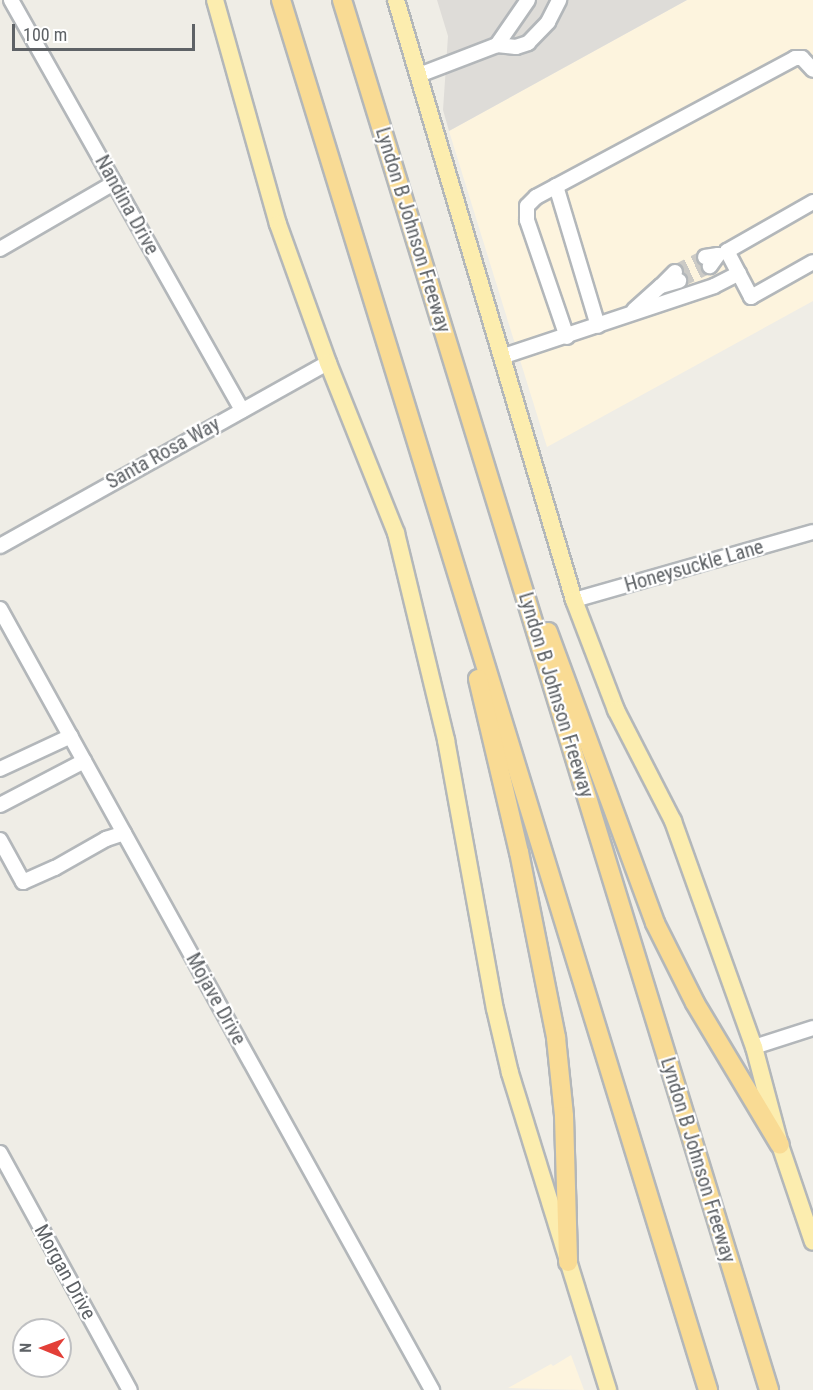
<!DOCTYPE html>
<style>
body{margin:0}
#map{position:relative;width:813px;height:1390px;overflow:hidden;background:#efede6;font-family:"Roboto Condensed",sans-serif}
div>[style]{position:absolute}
.commercial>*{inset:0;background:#fdf4de}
.industrial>*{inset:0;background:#dedcd8}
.minor-tunnel>*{height:14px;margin-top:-7px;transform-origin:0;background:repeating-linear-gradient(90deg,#cbcac6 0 14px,transparent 0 21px)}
.roads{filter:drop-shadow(2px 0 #b3b7ba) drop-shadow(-2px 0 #b3b7ba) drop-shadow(0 2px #b3b7ba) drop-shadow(0 -2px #b3b7ba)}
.minor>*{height:14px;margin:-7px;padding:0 7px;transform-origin:7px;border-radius:7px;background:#fff}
.major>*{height:16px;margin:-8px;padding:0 8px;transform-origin:8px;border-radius:8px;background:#fcedaf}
.highway>*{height:18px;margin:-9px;padding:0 9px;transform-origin:9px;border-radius:9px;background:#f9db94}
span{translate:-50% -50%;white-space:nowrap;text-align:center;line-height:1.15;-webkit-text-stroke:4.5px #fff;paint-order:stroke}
.street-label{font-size:20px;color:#5e6266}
.north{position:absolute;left:12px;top:1318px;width:60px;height:60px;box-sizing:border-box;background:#fff;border:2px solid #bfc0c2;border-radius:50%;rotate:271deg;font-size:16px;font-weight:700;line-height:24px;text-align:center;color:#5e6266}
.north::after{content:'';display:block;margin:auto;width:21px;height:27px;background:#e33f38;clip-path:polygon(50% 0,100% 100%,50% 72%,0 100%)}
.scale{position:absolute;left:12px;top:24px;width:183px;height:27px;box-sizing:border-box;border:3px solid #5e6266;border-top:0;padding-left:8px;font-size:18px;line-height:21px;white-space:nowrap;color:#5e6266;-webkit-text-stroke:4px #fff;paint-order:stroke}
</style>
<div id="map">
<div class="commercial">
<div style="clip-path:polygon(687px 0,813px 0,813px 301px,547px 447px,449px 131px)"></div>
<div style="clip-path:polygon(571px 1355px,584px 1390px,508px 1388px,551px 1364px,553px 1366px)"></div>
</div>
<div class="industrial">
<div style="clip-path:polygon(437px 0,687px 0,449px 131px,443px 110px,448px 36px)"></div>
</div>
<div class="minor-tunnel">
<div style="left:675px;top:272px;width:34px;rotate:-27deg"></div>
<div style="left:679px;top:281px;width:34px;rotate:-26deg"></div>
</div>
<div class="roads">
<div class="minor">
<div style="left:11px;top:0;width:471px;rotate:60.6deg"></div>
<div style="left:528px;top:0;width:55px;rotate:124.6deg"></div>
<div style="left:497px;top:45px;width:19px;rotate:6deg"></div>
<div style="left:516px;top:47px;width:13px;rotate:-18deg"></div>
<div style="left:528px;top:43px;width:29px;rotate:-46deg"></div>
<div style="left:548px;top:22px;width:25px;rotate:-63deg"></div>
<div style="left:419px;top:75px;width:84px;rotate:-21deg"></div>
<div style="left:556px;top:186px;width:146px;rotate:73.3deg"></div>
<div style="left:813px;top:202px;width:99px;rotate:150.3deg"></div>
<div style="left:727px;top:251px;width:52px;rotate:62.4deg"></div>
<div style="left:751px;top:297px;width:71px;rotate:-29.4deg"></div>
<div style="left:0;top:249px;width:132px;rotate:-30.1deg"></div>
<div style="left:705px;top:257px;width:13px;rotate:-9deg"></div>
<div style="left:718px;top:255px;width:14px;rotate:126deg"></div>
<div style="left:675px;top:272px;width:20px;rotate:135deg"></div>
<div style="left:661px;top:286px;width:19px;rotate:-16deg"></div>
<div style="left:634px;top:310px;width:36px;rotate:-42deg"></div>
<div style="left:567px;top:337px;width:124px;rotate:-108.9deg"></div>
<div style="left:527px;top:220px;width:14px;rotate:-90deg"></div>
<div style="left:527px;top:206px;width:13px;rotate:-45deg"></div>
<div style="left:536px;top:197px;width:294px;rotate:-28.2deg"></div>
<div style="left:795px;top:58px;width:7px"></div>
<div style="left:802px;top:58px;width:16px;rotate:47deg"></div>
<div style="left:504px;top:356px;width:221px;rotate:-18.4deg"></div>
<div style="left:714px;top:286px;width:28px;rotate:-27deg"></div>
<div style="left:0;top:546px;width:376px;rotate:-29.2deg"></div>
<div style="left:574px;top:600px;width:248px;rotate:-15.9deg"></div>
<div style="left:0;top:609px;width:893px;rotate:61.05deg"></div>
<div style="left:0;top:769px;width:78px;rotate:-24.9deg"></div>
<div style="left:0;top:805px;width:95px;rotate:-27.6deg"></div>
<div style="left:0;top:840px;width:48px;rotate:61.3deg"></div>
<div style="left:23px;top:882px;width:35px;rotate:-24deg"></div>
<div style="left:55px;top:868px;width:59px;rotate:-29.6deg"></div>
<div style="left:106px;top:839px;width:19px;rotate:-18deg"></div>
<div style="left:754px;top:1047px;width:62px;rotate:-17.9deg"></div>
<div style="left:0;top:1153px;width:270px;rotate:61.3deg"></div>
</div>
<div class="major">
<div style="left:215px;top:0;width:233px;rotate:74.3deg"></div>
<div style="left:278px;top:224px;width:148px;rotate:70.2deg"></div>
<div style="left:328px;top:363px;width:183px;rotate:68.2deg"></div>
<div style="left:396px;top:533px;width:213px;rotate:76.4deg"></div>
<div style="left:446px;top:740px;width:273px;rotate:79.7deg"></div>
<div style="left:495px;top:1009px;width:66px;rotate:76.8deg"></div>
<div style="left:510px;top:1073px;width:332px;rotate:72.8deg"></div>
<div style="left:396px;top:0;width:626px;rotate:73.48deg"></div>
<div style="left:574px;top:600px;width:118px;rotate:69.1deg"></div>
<div style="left:616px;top:710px;width:125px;rotate:62.8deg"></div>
<div style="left:673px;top:821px;width:240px;rotate:70.3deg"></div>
<div style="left:754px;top:1047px;width:101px;rotate:75.1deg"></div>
<div style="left:780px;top:1145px;width:102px;rotate:71.2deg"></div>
</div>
<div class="highway">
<div style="left:281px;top:0;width:1454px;rotate:72.92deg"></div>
<div style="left:342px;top:0;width:1454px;rotate:72.92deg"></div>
<div style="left:548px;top:632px;width:310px;rotate:69.8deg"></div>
<div style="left:655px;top:923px;width:89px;rotate:63.4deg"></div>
<div style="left:695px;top:1003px;width:165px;rotate:59.1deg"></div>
<div style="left:478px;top:679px;width:178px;rotate:76.7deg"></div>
<div style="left:519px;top:852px;width:190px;rotate:78.7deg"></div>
<div style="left:556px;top:1038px;width:78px;rotate:84.1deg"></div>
<div style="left:564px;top:1116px;width:146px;rotate:88.4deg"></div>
</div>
</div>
<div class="street-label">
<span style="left:127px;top:205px;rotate:61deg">Nandina Drive</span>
<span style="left:413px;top:230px;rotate:73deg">Lyndon B Johnson Freeway</span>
<span style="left:163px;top:453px;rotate:-29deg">Santa Rosa Way</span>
<span style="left:694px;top:566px;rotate:-16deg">Honeysuckle Lane</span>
<span style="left:556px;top:695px;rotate:73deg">Lyndon B Johnson Freeway</span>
<span style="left:216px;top:999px;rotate:61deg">Mojave Drive</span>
<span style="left:698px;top:1160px;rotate:73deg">Lyndon B Johnson Freeway</span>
<span style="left:65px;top:1272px;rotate:61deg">Morgan Drive</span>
</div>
<div class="north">N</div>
<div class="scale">100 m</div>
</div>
